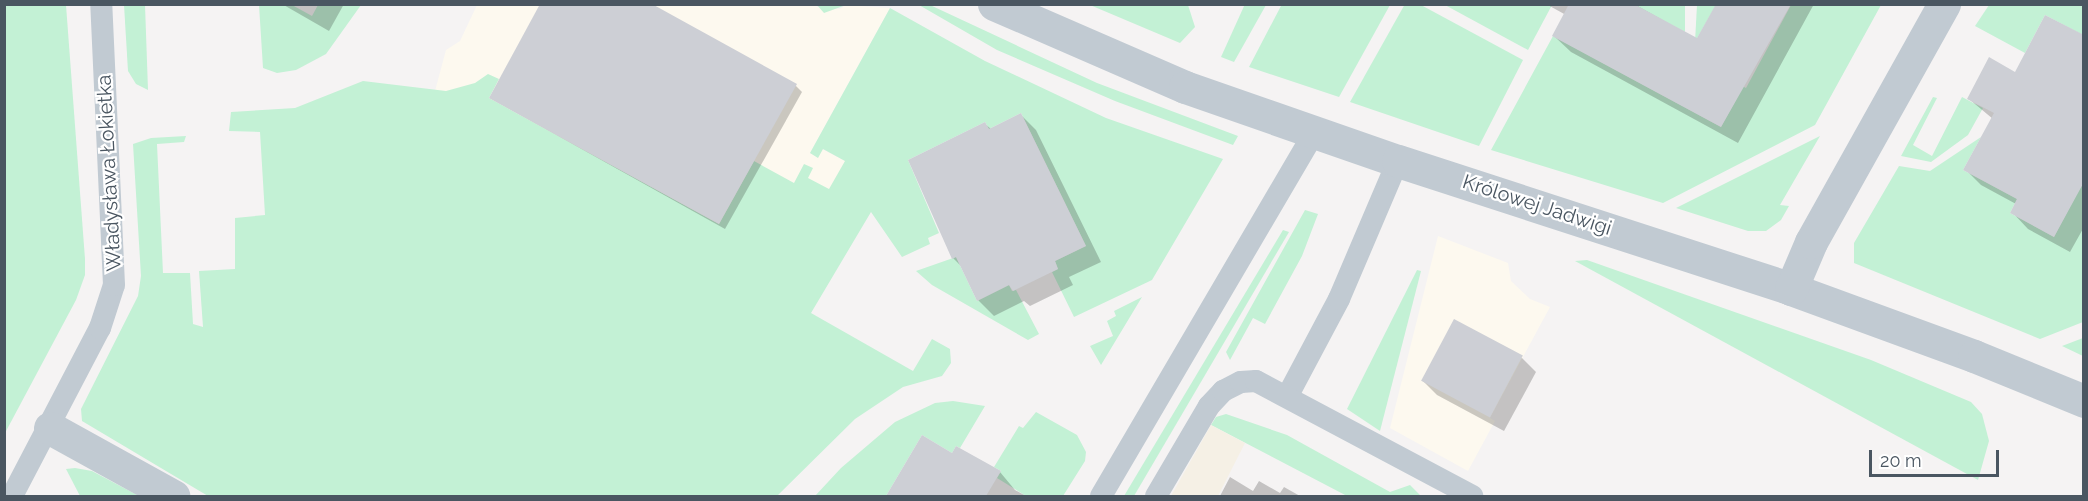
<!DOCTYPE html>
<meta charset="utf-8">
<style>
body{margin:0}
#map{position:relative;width:2088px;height:501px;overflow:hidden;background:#f5f3f3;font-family:Raleway,sans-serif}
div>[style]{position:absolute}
.commercial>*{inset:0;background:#fdf9ef}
.green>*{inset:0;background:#c3f1d5}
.sand>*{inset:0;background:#f5f0e5}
.shadow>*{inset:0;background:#0003}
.building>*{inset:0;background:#cdcfd5;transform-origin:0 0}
.service>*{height:22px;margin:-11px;padding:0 11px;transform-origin:11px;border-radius:11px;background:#c1cad2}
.minor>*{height:33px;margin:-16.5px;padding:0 16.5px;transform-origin:16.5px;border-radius:16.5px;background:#c1cad2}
span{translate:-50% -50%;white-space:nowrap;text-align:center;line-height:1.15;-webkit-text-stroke:4.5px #fff;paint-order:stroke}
.street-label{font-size:20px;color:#4a5661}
.frame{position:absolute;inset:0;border:6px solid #4a5661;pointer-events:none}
.scale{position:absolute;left:1869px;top:450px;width:130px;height:27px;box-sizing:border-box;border:3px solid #4a5661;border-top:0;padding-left:8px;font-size:18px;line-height:21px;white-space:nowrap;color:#4a5661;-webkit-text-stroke:4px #fff;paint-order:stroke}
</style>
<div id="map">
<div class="commercial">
<div style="clip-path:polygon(817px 4px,817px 7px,840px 9px,846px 5px,890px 8px,810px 153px,818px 157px,822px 149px,845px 161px,802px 292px,435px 91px,446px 50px,460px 41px,477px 5px)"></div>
<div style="clip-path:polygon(1438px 236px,1508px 263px,1511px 281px,1530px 299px,1550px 307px,1490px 418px,1495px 421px,1468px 471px,1390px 428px)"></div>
</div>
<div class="green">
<div style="clip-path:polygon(5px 4px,66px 5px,85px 259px,85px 275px,76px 300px,5px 433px)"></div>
<div style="clip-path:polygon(1245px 4px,1266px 5px,1234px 62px,1221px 57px)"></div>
<div style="clip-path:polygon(1282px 4px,1390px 5px,1339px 97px,1249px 67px)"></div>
<div style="clip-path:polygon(1405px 4px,1421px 5px,1523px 60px,1479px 146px,1350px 102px)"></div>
<div style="clip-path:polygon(124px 5px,145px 5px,148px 90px,136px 84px,128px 71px)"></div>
<div style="clip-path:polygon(259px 5px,292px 5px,312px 16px,318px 5px,361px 5px,326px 54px,296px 70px,277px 73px,263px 68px)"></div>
<div style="clip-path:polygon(817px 5px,817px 4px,846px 5px,824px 13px)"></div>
<div style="clip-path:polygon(919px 5px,930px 5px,1097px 83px,1238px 136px,1233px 145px,1115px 101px,997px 50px)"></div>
<div style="clip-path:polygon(1090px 5px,1188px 5px,1195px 27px,1180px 43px)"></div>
<div style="clip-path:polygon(1445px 5px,1552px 5px,1528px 50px)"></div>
<div style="clip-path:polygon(1634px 5px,1685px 5px,1685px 32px)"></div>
<div style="clip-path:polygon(1697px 5px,1716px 5px,1695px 42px)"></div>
<div style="clip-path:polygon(1791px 5px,1881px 5px,1815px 125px,1663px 203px,1491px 150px,1553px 36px,1721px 127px,1737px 98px,1725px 77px,1746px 88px)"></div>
<div style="clip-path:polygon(1989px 5px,2083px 5px,2083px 35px,2045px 15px,2025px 53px,1975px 26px)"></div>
<div style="clip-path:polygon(890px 8px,985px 61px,1106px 118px,1223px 159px,1152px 280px,1074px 317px,1052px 272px,1058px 269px,1055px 261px,1086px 246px,1021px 113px,989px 129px,985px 122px,908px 160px,939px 233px,928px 238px,930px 244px,902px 257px,871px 212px,811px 313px,913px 371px,932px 339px,950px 349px,951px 363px,942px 376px,903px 387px,855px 419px,777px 496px,208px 496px,82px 421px,81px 409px,138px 296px,141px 276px,133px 144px,151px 138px,186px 136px,184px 142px,157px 144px,163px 273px,190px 273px,193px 324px,203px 327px,199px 271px,235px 269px,235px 218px,265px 215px,260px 132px,229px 131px,231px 112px,295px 108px,363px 81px,446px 91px,475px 83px,488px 74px,499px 79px,489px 98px,719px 224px,754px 161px,794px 183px,804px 164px,813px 168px,808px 178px,829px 189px,845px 161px,823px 149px,818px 158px,810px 153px)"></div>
<div style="clip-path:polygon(1933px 97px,1937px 98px,1913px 145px,1932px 156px,1962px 97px,1983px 108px,1968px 135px,1931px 162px,1901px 156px)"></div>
<div style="clip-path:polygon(1820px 136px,1780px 205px,1789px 206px,1781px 220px,1766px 231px,1748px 231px,1676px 208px)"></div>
<div style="clip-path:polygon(1981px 137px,1963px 170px,2017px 199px,2010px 213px,2054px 237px,2083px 182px,2083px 322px,2040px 339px,1854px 263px,1854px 243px,1899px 166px,1930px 171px)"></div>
<div style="clip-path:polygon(1305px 210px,1318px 214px,1302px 256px,1265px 324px,1253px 318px,1230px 360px,1226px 352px)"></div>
<div style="clip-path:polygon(1283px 230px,1289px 232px,1134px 496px,1124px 496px)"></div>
<div style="clip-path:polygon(956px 257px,977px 301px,1009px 285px,1012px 291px,1016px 290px,1039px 334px,1028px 340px,932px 285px,916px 271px)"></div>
<div style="clip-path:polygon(1587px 260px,1871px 360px,1971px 402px,1982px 414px,1989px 441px,1978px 480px,1575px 261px)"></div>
<div style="clip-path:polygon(1417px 270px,1421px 271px,1380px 431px,1347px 409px)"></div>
<div style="clip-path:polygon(1142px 297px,1101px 365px,1090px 346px,1113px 336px,1107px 321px,1116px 316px,1114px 311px)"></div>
<div style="clip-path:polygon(2083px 338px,2083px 356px,2062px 346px)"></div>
<div style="clip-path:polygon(953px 401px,985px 406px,960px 448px,956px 446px,952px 453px,922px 435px,886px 496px,815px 496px,841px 468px,895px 422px,935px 403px)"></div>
<div style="clip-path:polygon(1036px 412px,1077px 435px,1086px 452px,1085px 461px,1063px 496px,1026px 496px,997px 478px,1001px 471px,994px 467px,1019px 426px,1023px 428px)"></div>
<div style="clip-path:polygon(1226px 414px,1287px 435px,1390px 492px,1410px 485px,1421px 496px,1347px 496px,1211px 425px,1216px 417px)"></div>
<div style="clip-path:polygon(75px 468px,92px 471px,139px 496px,80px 496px,66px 469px)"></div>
</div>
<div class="sand">
<div style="clip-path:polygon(1211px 425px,1245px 443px,1218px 496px,1171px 496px)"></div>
</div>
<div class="shadow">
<div style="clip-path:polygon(282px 4px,344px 4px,329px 31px)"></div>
<div style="clip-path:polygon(1546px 4px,1634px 4px,1698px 40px,1717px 4px,1814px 4px,1738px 143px,1571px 52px,1554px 36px,1566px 15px)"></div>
<div style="clip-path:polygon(2084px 37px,2084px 227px,2070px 252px,2028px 229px,2012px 212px,2016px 204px,1981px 185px,1965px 169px,1993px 119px,1969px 99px)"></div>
<div style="clip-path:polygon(796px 86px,802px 92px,725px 229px,490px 98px)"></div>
<div style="clip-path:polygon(1021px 115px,1036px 130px,1101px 262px,1069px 277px,1073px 285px,1030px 306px,1024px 301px,994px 316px,978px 300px,963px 268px,953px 258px,985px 124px,991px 129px)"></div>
<div style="clip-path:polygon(1522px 358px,1536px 372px,1504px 431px,1437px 395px,1423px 381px)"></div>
<div style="clip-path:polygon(922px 437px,953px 455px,1000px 472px,1015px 490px,1026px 496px,888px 496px)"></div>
<div style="clip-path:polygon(1230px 477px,1253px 491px,1259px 481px,1280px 493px,1284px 487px,1300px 496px,1220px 496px)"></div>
</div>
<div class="building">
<div style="clip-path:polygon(540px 4px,652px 4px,797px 84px,719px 224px,489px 98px)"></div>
<div style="clip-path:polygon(1569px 4px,1634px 4px,1697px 38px,1716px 4px,1791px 4px,1721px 127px,1552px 36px)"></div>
<div style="clip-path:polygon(2045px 15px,2084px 35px,2084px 182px,2054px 237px,2010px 213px,2017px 199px,1963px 170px,1994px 113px,1967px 99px,1989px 57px,2015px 72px)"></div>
<div style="clip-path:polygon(1021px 113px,1086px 246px,1055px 261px,1058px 269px,1013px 291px,1009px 285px,977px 301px,956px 257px,952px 259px,908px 160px,985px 122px,989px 129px)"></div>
<div style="left:1454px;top:319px;width:78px;height:70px;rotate:28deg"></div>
<div style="clip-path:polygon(922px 435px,952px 453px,956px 446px,1001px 471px,986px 496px,886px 496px)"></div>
</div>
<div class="service">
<div style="left:1288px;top:395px;width:109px;rotate:-62deg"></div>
<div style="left:1339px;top:299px;width:150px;rotate:-66.9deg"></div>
<div style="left:12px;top:496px;width:190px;rotate:-62.4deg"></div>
<div style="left:100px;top:328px;width:45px;rotate:-72deg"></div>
<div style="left:114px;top:285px;width:281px;rotate:-92.6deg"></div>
<div style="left:1101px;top:496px;width:421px;rotate:-59.6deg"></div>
<div style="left:1156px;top:496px;width:104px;rotate:-59.5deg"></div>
<div style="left:1209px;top:406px;width:21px;rotate:-47deg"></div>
<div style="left:1223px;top:391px;width:20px;rotate:-27deg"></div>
<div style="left:1241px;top:382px;width:15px;rotate:-4deg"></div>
<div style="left:1256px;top:381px;width:245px;rotate:28deg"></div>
</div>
<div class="minor">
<div style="left:994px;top:4px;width:208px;rotate:23.5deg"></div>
<div style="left:1185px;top:87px;width:225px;rotate:19.2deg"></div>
<div style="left:1398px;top:161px;width:413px;rotate:18deg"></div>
<div style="left:1791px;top:289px;width:195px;rotate:20.1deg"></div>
<div style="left:1974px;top:356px;width:119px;rotate:22.2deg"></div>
<div style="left:1791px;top:289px;width:51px;rotate:-66.9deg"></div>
<div style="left:1811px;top:242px;width:273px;rotate:-60.8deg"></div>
<div style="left:50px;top:428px;width:141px;rotate:28.9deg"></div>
</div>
<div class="street-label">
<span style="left:109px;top:173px;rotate:-93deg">Władysława Łokietka</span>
<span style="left:1537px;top:205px;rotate:18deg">Królowej Jadwigi</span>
</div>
<div class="frame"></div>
<div class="scale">20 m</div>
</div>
